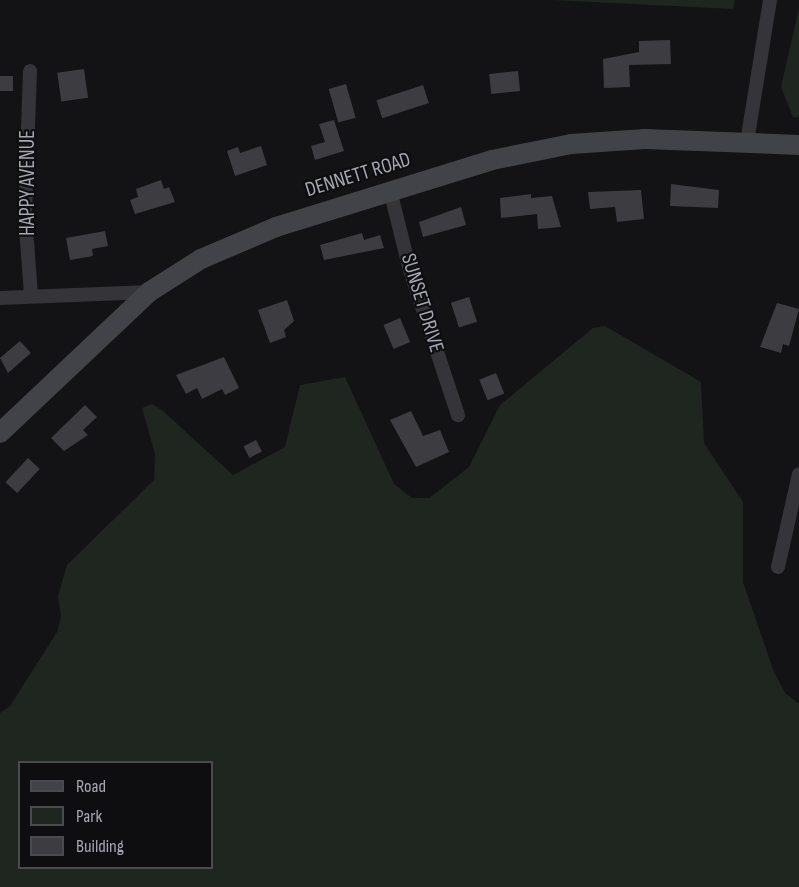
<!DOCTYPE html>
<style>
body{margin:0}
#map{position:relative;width:799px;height:887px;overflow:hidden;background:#131214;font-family:"Sofia Sans Condensed",sans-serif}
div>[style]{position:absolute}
.green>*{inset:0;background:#1f2620}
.building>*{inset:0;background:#3d3c41;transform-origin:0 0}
.street>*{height:14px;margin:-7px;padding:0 7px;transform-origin:7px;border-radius:7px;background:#343439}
.secondary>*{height:20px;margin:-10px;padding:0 10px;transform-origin:10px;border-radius:10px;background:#424348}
span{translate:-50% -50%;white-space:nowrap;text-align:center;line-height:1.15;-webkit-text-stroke:4.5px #0e0d0f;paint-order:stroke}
.street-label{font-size:21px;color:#a5a7b3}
.legend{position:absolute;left:18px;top:761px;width:195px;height:108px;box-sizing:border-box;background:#0e0d0f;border:2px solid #4a4b51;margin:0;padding:8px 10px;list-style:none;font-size:18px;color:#a5a7b3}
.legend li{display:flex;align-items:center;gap:12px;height:30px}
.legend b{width:30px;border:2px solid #4a4b51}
</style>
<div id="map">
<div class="green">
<div style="clip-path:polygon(551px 0,735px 0,733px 9px)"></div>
<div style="clip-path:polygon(799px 8px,799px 117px,793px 117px,781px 87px)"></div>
<div style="clip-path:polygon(evenodd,605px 326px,701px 382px,704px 443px,743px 502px,743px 582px,774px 672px,785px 693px,799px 704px,799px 887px,0 887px,0 713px,10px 706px,57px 632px,61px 617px,58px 596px,67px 565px,154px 480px,155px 454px,142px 408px,152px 404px,163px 411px,233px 475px,285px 447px,300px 385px,345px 377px,394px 484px,412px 498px,429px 498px,469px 467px,500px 405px,593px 328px,605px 326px,20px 762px,212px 762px,212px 868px,20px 868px,20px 762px)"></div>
</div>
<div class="building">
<div style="clip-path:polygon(670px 40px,671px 64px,629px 65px,630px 87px,604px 88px,603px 59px,639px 52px,639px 41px)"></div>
<div style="left:84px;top:69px;width:29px;height:27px;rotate:82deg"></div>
<div style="left:518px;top:71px;width:20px;height:29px;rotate:84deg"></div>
<div style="left:0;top:76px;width:13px;height:15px"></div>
<div style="left:346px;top:84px;width:35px;height:18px;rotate:74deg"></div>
<div style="left:423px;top:85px;width:19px;height:49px;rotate:72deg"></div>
<div style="clip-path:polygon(334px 120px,344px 151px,315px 160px,311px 146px,325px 142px,319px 124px)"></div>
<div style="clip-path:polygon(261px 146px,267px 165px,235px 176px,227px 151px,238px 147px,240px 153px)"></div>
<div style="clip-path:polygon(161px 180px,164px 189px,169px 187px,175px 202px,135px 214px,130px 200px,138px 197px,136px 189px)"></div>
<div style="clip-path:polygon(671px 184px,719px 190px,718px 208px,670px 206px)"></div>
<div style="clip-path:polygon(641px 190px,644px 219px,617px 222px,615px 207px,590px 209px,588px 192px)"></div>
<div style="clip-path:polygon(531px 194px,531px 198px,552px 196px,561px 227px,538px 229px,537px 214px,501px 218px,500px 198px)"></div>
<div style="clip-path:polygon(461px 207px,466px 225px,423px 237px,419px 222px)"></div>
<div style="clip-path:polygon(105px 231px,108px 246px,92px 249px,93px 256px,70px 260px,66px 238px)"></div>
<div style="clip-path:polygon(362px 233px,364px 240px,380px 235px,384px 248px,324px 260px,320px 245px)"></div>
<div style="left:469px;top:297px;width:26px;height:19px;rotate:72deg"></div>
<div style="clip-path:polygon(287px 300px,294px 321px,284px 330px,286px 337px,270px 343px,258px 310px)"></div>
<div style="clip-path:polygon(777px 303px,799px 309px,789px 346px,783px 344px,781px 353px,760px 347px)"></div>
<div style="left:400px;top:318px;width:26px;height:18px;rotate:67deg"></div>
<div style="clip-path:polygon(20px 341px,31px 353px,8px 373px,0 358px)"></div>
<div style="clip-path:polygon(224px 357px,239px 388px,225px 395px,222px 389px,202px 399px,197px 388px,186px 394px,176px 375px)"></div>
<div style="left:496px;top:373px;width:22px;height:18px;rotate:68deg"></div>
<div style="clip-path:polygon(85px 405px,97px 417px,83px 430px,88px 435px,64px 451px,51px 438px)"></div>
<div style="clip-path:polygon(411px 411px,423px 436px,440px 430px,449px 452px,416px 467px,390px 420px)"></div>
<div style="left:256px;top:440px;width:13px;height:14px;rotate:63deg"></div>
<div style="left:28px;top:458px;width:16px;height:33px;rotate:43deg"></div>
</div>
<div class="street">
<div style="left:30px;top:71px;width:144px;rotate:92deg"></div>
<div style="left:25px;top:215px;width:80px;rotate:85.7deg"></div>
<div style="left:747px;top:142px;width:144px;rotate:-80.8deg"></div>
<div style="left:390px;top:190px;width:82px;rotate:76deg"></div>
<div style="left:410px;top:270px;width:153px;rotate:71.7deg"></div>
<div style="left:0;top:298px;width:149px;rotate:-2.3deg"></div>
<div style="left:778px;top:567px;width:95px;rotate:-77.3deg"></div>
</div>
<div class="secondary">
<div style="left:0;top:433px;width:205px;rotate:-43.4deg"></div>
<div style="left:149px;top:292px;width:62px;rotate:-32.4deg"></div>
<div style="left:201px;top:259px;width:82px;rotate:-23.1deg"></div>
<div style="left:276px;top:227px;width:226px;rotate:-17.2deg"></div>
<div style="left:492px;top:160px;width:81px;rotate:-11.4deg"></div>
<div style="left:571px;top:144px;width:74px;rotate:-3.9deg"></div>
<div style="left:645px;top:139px;width:154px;rotate:2.2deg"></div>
</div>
<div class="street-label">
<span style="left:358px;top:175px;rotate:-17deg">DENNETT ROAD</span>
<span style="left:28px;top:183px;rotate:-90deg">HAPPY AVENUE</span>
<span style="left:422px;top:303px;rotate:73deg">SUNSET DRIVE</span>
</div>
<ul class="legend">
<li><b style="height:8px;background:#424348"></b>Road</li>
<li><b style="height:16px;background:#1f2620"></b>Park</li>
<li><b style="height:16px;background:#3d3c41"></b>Building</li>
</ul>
</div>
